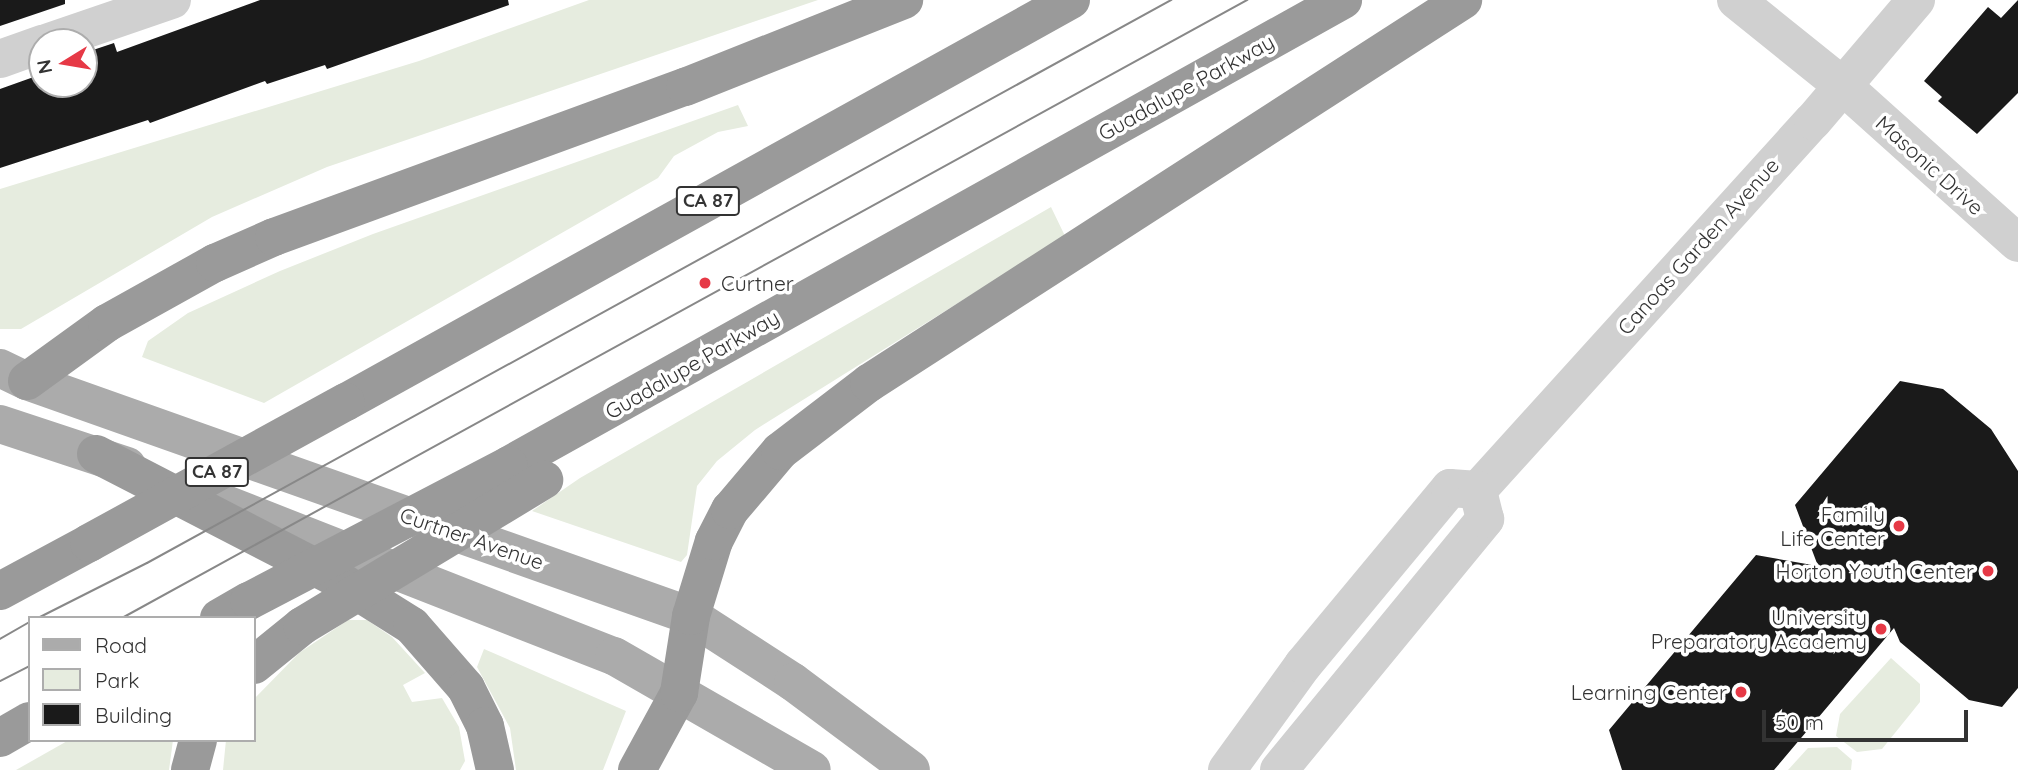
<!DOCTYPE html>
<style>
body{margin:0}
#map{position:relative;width:2018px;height:770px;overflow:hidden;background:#fff;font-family:Quicksand,sans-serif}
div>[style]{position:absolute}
.green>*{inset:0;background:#e6ecdf}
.building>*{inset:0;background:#1a1a1a}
.minor>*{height:38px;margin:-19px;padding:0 19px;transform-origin:19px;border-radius:19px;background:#d0d0d0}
.major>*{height:38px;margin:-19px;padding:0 19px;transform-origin:19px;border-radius:19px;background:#ababab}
.highway>*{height:38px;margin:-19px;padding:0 19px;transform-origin:19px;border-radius:19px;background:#9a9a9a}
.tram>*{height:2px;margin:-1px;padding:0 1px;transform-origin:1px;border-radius:1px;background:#888}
.highway-bridge>*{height:38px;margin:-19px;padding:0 19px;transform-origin:19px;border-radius:19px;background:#9a9a9a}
.dots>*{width:19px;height:19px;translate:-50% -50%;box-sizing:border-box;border:4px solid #fff;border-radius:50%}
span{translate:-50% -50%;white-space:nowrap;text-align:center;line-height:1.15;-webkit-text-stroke:7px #fff;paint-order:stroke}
.shield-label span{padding:2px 5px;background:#fff;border:2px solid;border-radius:5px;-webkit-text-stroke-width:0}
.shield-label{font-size:19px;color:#333;font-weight:700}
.street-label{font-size:21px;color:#333}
.poi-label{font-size:21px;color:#333}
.left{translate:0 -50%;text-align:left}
.right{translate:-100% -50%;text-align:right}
.legend{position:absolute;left:28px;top:616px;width:228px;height:126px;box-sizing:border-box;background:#fff;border:2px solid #adadad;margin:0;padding:9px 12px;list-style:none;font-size:21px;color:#333}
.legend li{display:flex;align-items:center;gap:14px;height:35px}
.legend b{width:35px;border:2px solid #adadad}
.north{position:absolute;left:28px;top:28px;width:70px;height:70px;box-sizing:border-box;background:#fff;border:2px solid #adadad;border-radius:50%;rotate:259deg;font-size:19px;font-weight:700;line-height:28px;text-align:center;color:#333}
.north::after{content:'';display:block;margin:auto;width:24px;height:32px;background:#e63946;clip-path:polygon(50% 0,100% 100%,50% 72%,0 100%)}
.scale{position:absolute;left:1762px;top:710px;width:206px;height:32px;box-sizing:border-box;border:4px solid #333;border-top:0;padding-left:9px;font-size:21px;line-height:24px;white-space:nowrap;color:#333;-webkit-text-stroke:5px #fff;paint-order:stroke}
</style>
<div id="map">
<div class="green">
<div style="clip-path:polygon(589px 0,818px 0,327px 167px,212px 217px,21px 329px,0 329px,0 189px,419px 61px)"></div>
<div style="clip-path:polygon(738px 105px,748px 126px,718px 132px,674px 156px,658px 178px,264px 403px,142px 357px,148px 341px,188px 313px,280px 271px,373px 234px)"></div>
<div style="clip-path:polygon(1051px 207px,1065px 236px,755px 430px,717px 461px,697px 486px,687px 555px,681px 562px,532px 511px,580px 478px)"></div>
<div style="clip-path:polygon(348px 620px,367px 620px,392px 637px,425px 673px,403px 685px,412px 702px,442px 698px,459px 727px,465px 761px,460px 770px,223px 770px,226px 740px,254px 740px,254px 699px,299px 653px)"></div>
<div style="clip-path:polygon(484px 649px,626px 711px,603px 770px,516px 770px,510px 728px,477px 667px)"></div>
<div style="clip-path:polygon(1891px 658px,1920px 684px,1920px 702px,1882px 749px,1857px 752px,1836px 736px,1840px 714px)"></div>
<div style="clip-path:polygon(69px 740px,173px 740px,169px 770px,16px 770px)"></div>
<div style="clip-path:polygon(1837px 747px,1852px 760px,1851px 770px,1788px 770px,1808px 748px)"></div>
</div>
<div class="building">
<div style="clip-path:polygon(0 0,65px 0,65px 4px,0 26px)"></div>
<div style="clip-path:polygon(260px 0,508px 0,509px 5px,327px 69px,325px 65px,267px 84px,265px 81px,150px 123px,148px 120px,0 168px,0 89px,42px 74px,42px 84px,84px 84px,84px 53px,114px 43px,117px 52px)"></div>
<div style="clip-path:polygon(2018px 0,2018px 93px,1977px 134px,1938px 101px,1942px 97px,1924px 81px,1988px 7px,2001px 18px)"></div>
<div style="clip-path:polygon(1900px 381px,1943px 389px,1991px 429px,2018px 471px,2018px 688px,2002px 707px,1969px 700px,1900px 642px,1894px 628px,1774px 770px,1622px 770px,1609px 730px,1756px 555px,1818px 566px,1795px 505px)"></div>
</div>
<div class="minor">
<div style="left:1736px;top:0;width:137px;rotate:38.8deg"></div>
<div style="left:1843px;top:86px;width:235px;rotate:41.9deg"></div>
<div style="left:49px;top:42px;width:130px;rotate:-18.9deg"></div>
<div style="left:0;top:59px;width:45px;rotate:-19.7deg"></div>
<div style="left:1478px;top:490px;width:498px;rotate:-47.8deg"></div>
<div style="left:1813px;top:121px;width:159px;rotate:-49.6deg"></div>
<div style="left:1227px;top:770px;width:130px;rotate:-54.1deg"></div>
<div style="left:1303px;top:665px;width:230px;rotate:-50.3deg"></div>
<div style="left:1450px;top:488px;width:28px;rotate:4deg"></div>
<div style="left:1279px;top:770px;width:325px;rotate:-50.6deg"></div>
<div style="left:1485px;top:519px;width:30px;rotate:-104deg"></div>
</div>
<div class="major">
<div style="left:0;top:368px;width:30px;rotate:26deg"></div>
<div style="left:27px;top:381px;width:704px;rotate:19.49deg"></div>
<div style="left:691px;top:616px;width:121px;rotate:32.9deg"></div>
<div style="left:793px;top:682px;width:147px;rotate:36.7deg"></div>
<div style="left:0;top:424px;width:134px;rotate:18.3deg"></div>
<div style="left:210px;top:498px;width:434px;rotate:21.4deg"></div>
<div style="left:614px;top:656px;width:228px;rotate:29.9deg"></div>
</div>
<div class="highway">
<div style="left:27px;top:381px;width:99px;rotate:-35.9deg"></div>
<div style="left:107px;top:323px;width:124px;rotate:-29.1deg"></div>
<div style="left:215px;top:263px;width:64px;rotate:-23.8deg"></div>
<div style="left:274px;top:237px;width:438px;rotate:-20.1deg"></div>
<div style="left:685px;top:87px;width:236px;rotate:-21.7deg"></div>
<div style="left:346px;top:402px;width:829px;rotate:-29.01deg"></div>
<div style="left:96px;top:454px;width:268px;rotate:27.3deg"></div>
<div style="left:334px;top:577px;width:92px;rotate:32.1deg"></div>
<div style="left:412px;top:626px;width:82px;rotate:48.9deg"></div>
<div style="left:466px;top:688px;width:42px;rotate:63.4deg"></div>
<div style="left:485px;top:726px;width:45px;rotate:77.2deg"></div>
<div style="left:509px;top:465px;width:955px;rotate:-29.14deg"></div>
<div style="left:0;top:591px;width:101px;rotate:-28.3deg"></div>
<div style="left:219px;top:618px;width:34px;rotate:-30deg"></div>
<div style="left:254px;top:665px;width:62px;rotate:-39.1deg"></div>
<div style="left:0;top:738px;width:34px;rotate:-30deg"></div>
<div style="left:190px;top:770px;width:31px;rotate:-75deg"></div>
<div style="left:637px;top:770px;width:88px;rotate:-61.4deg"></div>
<div style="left:679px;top:693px;width:78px;rotate:-81.1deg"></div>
<div style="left:691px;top:616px;width:78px;rotate:-73deg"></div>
<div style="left:714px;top:541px;width:35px;rotate:-63deg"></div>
<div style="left:730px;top:510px;width:77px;rotate:-49.7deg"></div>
<div style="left:780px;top:451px;width:112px;rotate:-37.4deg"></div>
<div style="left:869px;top:383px;width:707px;rotate:-32.81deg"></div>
</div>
<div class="tram">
<div style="left:38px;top:618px;width:122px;rotate:-26.8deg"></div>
<div style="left:147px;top:563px;width:1169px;rotate:-28.8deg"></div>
<div style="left:122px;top:618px;width:1284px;rotate:-28.78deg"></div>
<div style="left:0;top:639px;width:34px;rotate:-30deg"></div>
<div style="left:0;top:681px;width:34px;rotate:-27deg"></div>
</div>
<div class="highway-bridge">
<div style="left:89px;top:543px;width:293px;rotate:-28.8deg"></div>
<div style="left:249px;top:601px;width:293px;rotate:-27.6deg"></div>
<div style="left:302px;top:626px;width:283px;rotate:-31.1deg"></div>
</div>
<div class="dots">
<div style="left:705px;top:283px;background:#e63946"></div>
<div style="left:1899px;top:526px;background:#e63946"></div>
<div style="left:1988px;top:571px;background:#e63946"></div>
<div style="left:1881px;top:629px;background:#e63946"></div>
<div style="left:1741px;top:692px;background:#e63946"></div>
</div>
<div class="shield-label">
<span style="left:708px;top:201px">CA 87</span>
<span style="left:217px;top:472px">CA 87</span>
</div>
<div class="street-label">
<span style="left:1186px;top:87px;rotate:-29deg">Guadalupe Parkway</span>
<span style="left:1930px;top:165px;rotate:42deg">Masonic Drive</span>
<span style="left:1698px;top:246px;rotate:-48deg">Canoas Garden Avenue</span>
<span style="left:692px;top:364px;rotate:-30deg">Guadalupe Parkway</span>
<span style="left:472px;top:538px;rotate:19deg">Curtner Avenue</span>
</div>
<div class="poi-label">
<span class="left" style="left:721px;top:283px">Curtner</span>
<span class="right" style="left:1885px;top:526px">Family<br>Life Center</span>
<span class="right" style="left:1974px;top:571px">Horton Youth Center</span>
<span class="right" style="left:1867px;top:629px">University<br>Preparatory Academy</span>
<span class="right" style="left:1727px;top:692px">Learning Center</span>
</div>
<ul class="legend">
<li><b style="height:9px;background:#ababab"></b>Road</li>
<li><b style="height:19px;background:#e6ecdf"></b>Park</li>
<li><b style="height:19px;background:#1a1a1a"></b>Building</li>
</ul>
<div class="north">N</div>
<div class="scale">50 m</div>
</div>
